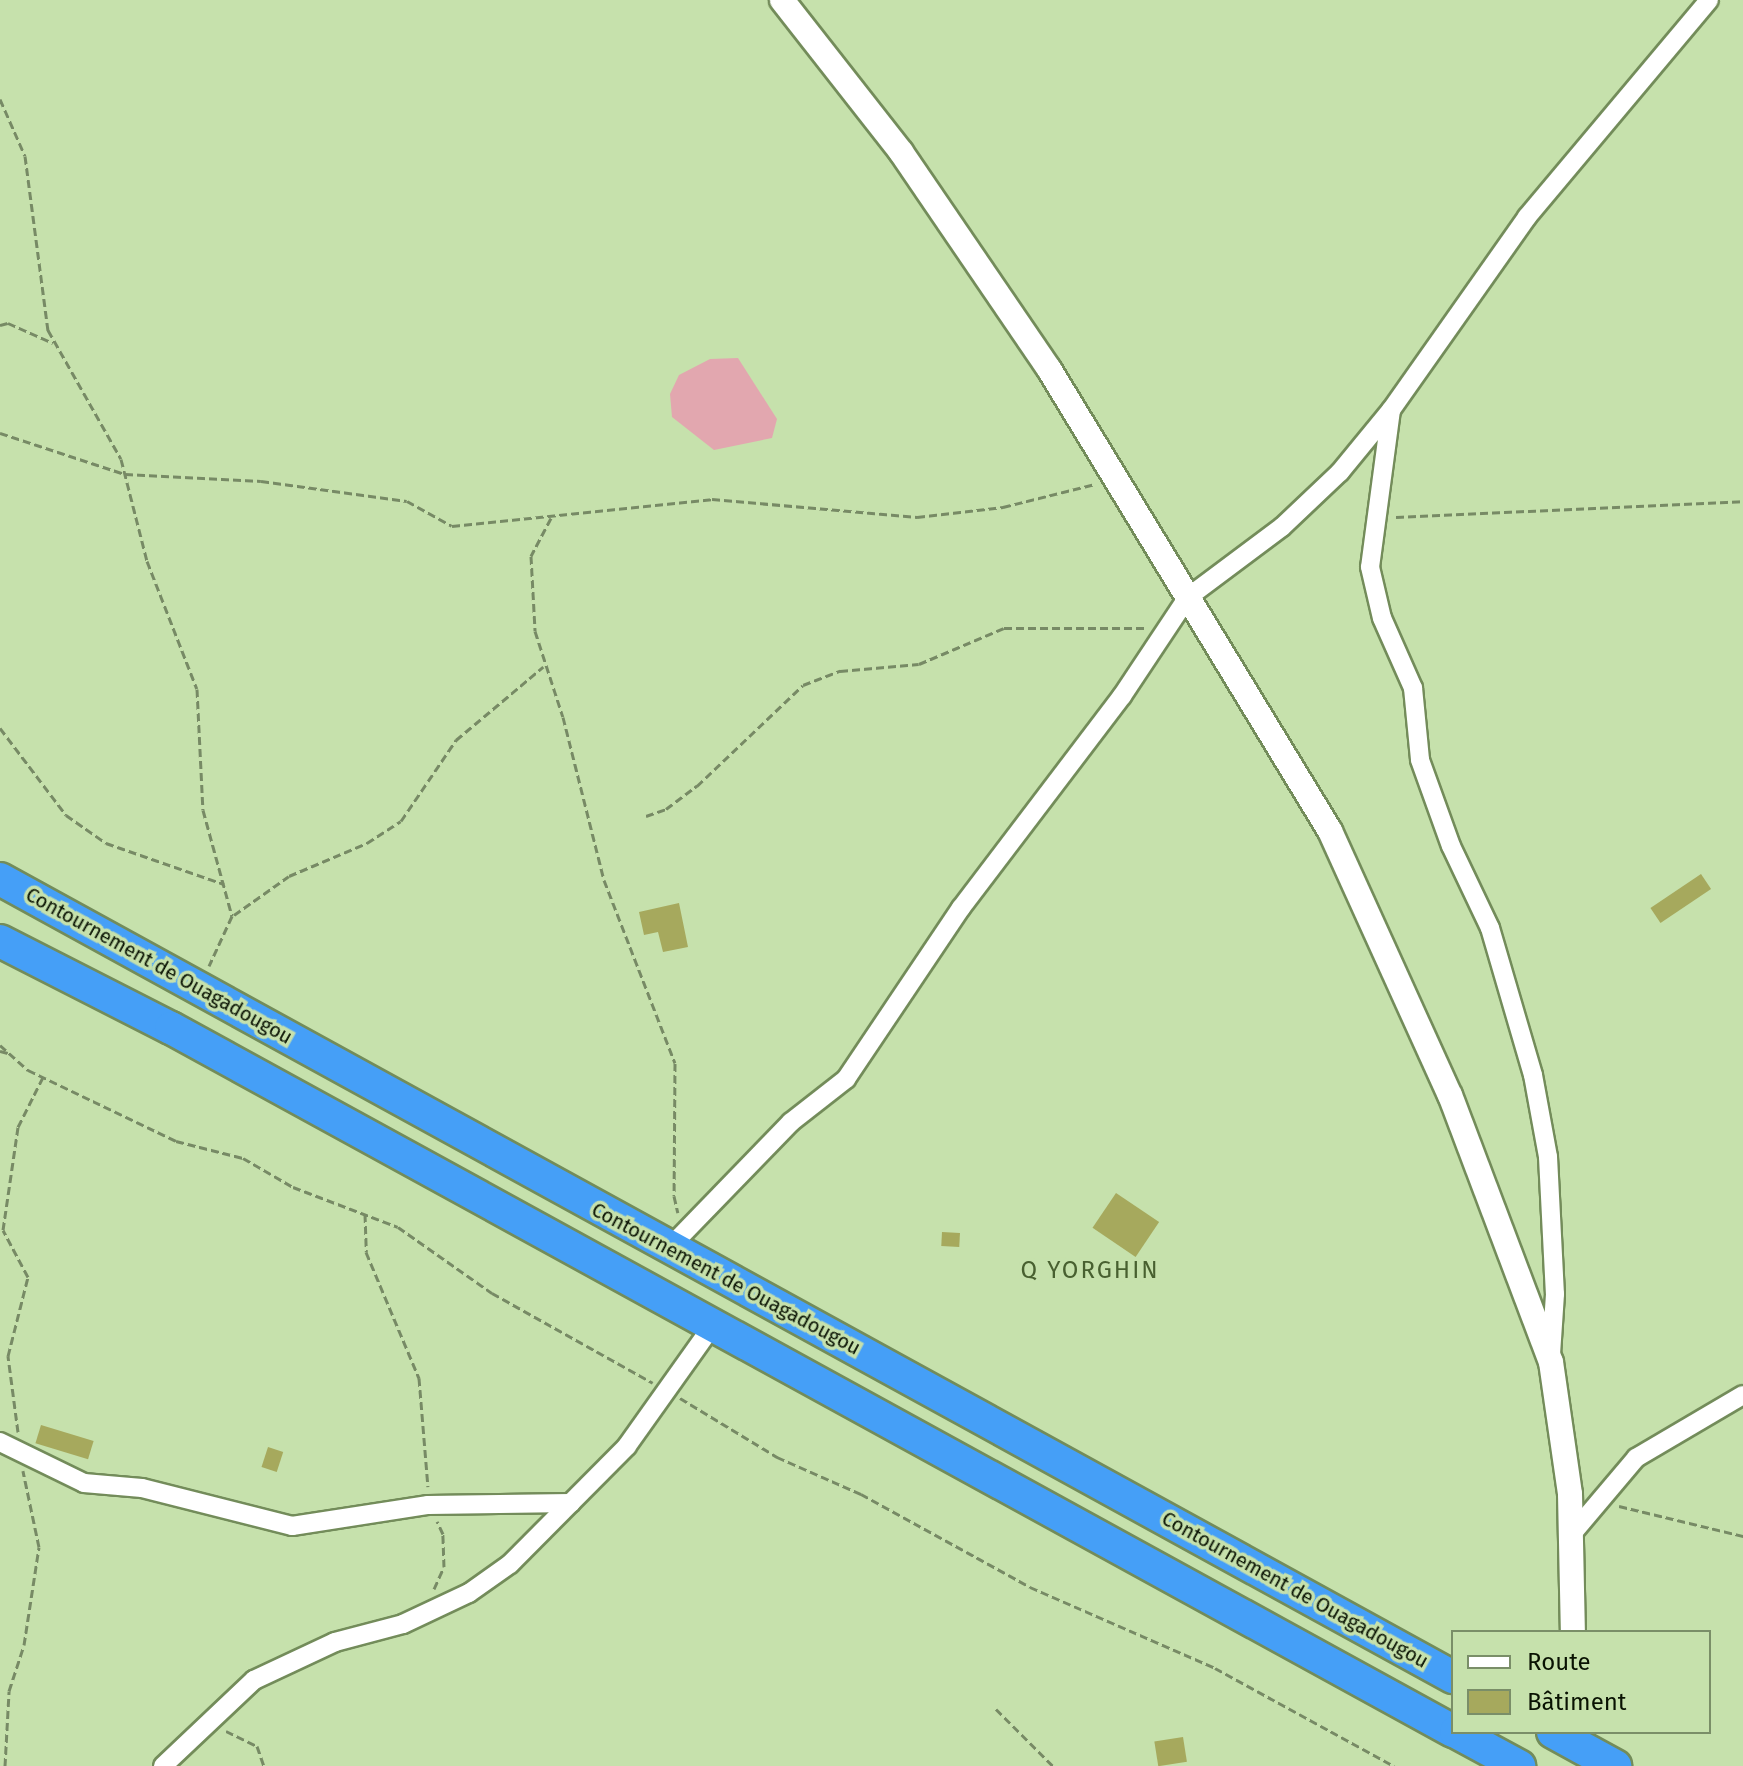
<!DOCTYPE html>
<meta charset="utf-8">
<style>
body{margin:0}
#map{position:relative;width:1743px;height:1766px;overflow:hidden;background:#c6e1ac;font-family:"Fira Sans",sans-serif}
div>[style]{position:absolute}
.green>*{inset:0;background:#e2a7af}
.building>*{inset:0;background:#a6a95d;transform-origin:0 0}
.path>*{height:3px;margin-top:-1.5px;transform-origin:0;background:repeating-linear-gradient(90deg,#778a65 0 8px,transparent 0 12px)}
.roads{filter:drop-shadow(2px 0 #738c5a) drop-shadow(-2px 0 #738c5a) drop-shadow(0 2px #738c5a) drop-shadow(0 -2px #738c5a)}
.street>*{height:18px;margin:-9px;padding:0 9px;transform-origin:9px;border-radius:9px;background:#fff}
.secondary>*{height:24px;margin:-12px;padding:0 12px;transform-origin:12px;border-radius:12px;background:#fff}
.highway>*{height:32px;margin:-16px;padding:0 16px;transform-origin:16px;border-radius:16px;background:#459ff7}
span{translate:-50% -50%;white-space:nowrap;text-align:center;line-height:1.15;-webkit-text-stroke:7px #c6e1ac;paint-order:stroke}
.street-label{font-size:20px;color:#091202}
.quarter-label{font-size:24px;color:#486030;letter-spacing:2px}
.legend{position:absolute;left:1451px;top:1630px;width:260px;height:104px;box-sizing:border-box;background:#c6e1ac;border:2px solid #7a8e68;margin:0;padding:10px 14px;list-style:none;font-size:24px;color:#091202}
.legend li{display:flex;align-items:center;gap:16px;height:40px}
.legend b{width:40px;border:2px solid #7a8e68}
</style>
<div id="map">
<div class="green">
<div style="clip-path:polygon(738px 358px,777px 419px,772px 438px,714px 450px,672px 417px,670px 394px,679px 375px,710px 359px)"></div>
</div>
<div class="building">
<div style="left:1701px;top:874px;width:18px;height:61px;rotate:56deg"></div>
<div style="clip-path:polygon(679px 903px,688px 947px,663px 952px,658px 932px,644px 935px,639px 912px)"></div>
<div style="left:1116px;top:1193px;width:52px;height:42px;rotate:34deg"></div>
<div style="left:942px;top:1232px;width:18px;height:14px;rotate:3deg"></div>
<div style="left:41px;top:1425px;width:55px;height:19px;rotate:17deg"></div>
<div style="left:268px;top:1447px;width:16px;height:21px;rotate:18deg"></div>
<div style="left:1183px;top:1737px;width:25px;height:29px;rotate:81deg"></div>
</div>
<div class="path">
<div style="left:0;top:99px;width:62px;rotate:66.3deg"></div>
<div style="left:25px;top:156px;width:176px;rotate:82.5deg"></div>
<div style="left:48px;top:330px;width:148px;rotate:60.5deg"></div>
<div style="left:121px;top:459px;width:105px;rotate:75.7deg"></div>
<div style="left:147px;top:561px;width:137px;rotate:68.7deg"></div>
<div style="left:197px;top:689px;width:121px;rotate:87.2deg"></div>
<div style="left:203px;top:810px;width:110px;rotate:74.7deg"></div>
<div style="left:232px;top:916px;width:55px;rotate:114.7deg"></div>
<div style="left:0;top:325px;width:8px;rotate:-14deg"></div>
<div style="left:8px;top:323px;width:49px;rotate:24deg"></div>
<div style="left:0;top:433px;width:132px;rotate:18.2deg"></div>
<div style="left:125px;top:474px;width:136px;rotate:2.9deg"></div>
<div style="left:261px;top:481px;width:147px;rotate:7.8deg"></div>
<div style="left:407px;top:501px;width:51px;rotate:29.1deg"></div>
<div style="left:452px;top:526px;width:261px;rotate:-5.9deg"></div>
<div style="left:712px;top:499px;width:206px;rotate:5deg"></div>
<div style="left:917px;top:517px;width:87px;rotate:-6.6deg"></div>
<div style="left:1003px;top:507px;width:95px;rotate:-14deg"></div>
<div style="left:1396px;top:517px;width:347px;rotate:-2.6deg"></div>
<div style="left:551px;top:518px;width:43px;rotate:117.8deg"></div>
<div style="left:531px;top:556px;width:75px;rotate:86.9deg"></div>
<div style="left:535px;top:631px;width:90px;rotate:72deg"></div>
<div style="left:563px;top:717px;width:168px;rotate:75.9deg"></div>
<div style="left:604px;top:880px;width:196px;rotate:68.8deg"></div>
<div style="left:675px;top:1063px;width:133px;rotate:90.4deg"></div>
<div style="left:674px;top:1196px;width:17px;rotate:77deg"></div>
<div style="left:0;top:728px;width:109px;rotate:52.8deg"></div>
<div style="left:66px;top:815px;width:49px;rotate:35deg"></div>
<div style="left:106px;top:843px;width:125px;rotate:19.2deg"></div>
<div style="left:646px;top:816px;width:21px;rotate:-19deg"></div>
<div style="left:666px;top:809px;width:39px;rotate:-37deg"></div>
<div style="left:697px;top:786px;width:146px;rotate:-43.6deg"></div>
<div style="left:803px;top:685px;width:40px;rotate:-21deg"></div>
<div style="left:840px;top:671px;width:79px;rotate:-5.1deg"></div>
<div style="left:919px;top:664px;width:92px;rotate:-23deg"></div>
<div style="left:1004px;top:628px;width:142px"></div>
<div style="left:234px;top:915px;width:67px;rotate:-35.3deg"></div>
<div style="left:289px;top:876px;width:85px;rotate:-22.9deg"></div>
<div style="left:367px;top:843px;width:40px;rotate:-32.9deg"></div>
<div style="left:401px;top:821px;width:98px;rotate:-55.8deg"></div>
<div style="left:456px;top:740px;width:114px;rotate:-40deg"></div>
<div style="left:0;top:1045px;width:38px;rotate:42deg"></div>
<div style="left:28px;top:1070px;width:164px;rotate:25.6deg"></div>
<div style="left:176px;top:1141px;width:69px;rotate:14.2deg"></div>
<div style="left:243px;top:1158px;width:58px;rotate:30.1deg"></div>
<div style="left:293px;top:1187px;width:112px;rotate:20.9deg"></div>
<div style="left:398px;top:1227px;width:115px;rotate:35.1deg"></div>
<div style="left:492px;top:1293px;width:184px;rotate:29.2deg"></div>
<div style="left:0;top:1051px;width:8px;rotate:14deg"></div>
<div style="left:365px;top:1214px;width:38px;rotate:88deg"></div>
<div style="left:366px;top:1252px;width:137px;rotate:67.2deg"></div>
<div style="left:419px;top:1378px;width:109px;rotate:85.3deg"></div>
<div style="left:680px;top:1398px;width:114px;rotate:31.3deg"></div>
<div style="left:777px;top:1457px;width:92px;rotate:23.8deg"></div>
<div style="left:861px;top:1494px;width:193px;rotate:28.8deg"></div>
<div style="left:1030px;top:1587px;width:202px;rotate:23.6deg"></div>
<div style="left:1215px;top:1668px;width:204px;rotate:28.7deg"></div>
<div style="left:18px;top:1432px;width:77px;rotate:-97.5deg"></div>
<div style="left:8px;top:1356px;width:81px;rotate:-75.8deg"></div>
<div style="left:28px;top:1277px;width:53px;rotate:-118deg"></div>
<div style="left:3px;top:1230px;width:104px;rotate:-81.7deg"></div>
<div style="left:18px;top:1127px;width:56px;rotate:-63.4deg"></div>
<div style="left:1619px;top:1506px;width:128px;rotate:13.6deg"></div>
<div style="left:434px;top:1589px;width:24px;rotate:-66deg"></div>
<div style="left:444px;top:1567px;width:33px;rotate:-92deg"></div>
<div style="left:443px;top:1534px;width:14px;rotate:-115deg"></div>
<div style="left:996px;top:1709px;width:81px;rotate:45deg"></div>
<div style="left:226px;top:1731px;width:34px;rotate:26deg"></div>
<div style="left:257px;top:1746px;width:21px;rotate:71deg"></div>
<div style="left:5px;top:1766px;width:75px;rotate:-86.9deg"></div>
<div style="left:9px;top:1691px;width:48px;rotate:-71.9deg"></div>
<div style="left:24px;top:1645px;width:99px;rotate:-81.3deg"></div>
<div style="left:39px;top:1547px;width:78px;rotate:-101.9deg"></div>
</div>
<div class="roads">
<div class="street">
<div style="left:1391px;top:410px;width:158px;rotate:97.6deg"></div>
<div style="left:1370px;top:567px;width:52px;rotate:76.8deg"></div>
<div style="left:1382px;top:618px;width:77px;rotate:66.1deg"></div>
<div style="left:1413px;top:688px;width:72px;rotate:84.4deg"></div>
<div style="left:1420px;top:760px;width:91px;rotate:70.2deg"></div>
<div style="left:1451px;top:846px;width:91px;rotate:64.6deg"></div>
<div style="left:1490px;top:928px;width:153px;rotate:73.7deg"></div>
<div style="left:1533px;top:1075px;width:83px;rotate:79.6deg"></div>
<div style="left:1548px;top:1157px;width:137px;rotate:87.1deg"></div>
<div style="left:1555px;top:1294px;width:61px;rotate:93.8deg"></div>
<div style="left:669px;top:1248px;width:175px;rotate:-45.9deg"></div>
<div style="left:791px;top:1122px;width:70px;rotate:-38deg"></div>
<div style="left:846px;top:1079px;width:206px;rotate:-56.1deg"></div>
<div style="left:961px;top:908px;width:266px;rotate:-52.8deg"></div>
<div style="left:1122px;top:696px;width:118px;rotate:-56.4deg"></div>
<div style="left:1187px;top:598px;width:119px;rotate:-36.8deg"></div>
<div style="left:1282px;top:527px;width:80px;rotate:-43.5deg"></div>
<div style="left:1340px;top:472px;width:80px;rotate:-50.6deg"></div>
<div style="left:1391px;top:410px;width:236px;rotate:-54.8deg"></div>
<div style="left:1527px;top:217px;width:283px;rotate:-50deg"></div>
<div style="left:0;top:1442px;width:93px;rotate:26deg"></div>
<div style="left:84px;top:1483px;width:58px;rotate:4.9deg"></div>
<div style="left:142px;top:1488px;width:155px;rotate:14.2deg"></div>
<div style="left:292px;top:1526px;width:138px;rotate:-8.8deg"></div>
<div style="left:428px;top:1505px;width:143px;rotate:-0.8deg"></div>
<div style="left:1571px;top:1535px;width:101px;rotate:-49.8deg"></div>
<div style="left:1636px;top:1458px;width:124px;rotate:-30.5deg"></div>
<div style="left:163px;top:1766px;width:125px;rotate:-43.4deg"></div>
<div style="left:254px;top:1680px;width:89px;rotate:-25.1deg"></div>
<div style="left:335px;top:1642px;width:70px;rotate:-14.8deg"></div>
<div style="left:403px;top:1624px;width:73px;rotate:-25.2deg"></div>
<div style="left:469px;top:1593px;width:50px;rotate:-35.3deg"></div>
<div style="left:510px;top:1564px;width:166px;rotate:-45.2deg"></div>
<div style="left:627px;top:1446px;width:148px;rotate:-54.6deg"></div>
</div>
<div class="secondary">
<div style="left:782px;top:0;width:193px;rotate:51.9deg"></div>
<div style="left:901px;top:152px;width:263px;rotate:55.7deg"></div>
<div style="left:1049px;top:369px;width:541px;rotate:58.69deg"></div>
<div style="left:1330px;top:831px;width:290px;rotate:65.6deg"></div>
<div style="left:1450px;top:1095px;width:285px;rotate:69.3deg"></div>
<div style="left:1551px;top:1362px;width:133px;rotate:81.8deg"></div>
<div style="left:1570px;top:1494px;width:138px;rotate:88.8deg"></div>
</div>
<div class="highway">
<div style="left:0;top:879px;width:1658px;rotate:28.78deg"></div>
<div style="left:0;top:941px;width:192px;rotate:27deg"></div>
<div style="left:171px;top:1028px;width:1462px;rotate:28.74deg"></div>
<div style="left:1456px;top:1732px;width:72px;rotate:28.4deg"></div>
<div style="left:1553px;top:1732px;width:71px;rotate:28.7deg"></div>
</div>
</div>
<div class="street-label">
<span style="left:159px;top:966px;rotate:29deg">Contournement de Ouagadougou</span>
<span style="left:726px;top:1279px;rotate:28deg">Contournement de Ouagadougou</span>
<span style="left:1295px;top:1590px;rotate:29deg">Contournement de Ouagadougou</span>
</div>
<div class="quarter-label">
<span style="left:1090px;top:1271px">Q YORGHIN</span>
</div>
<ul class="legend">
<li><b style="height:10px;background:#fff"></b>Route</li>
<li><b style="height:22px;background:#a6a95d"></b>Bâtiment</li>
</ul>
</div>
